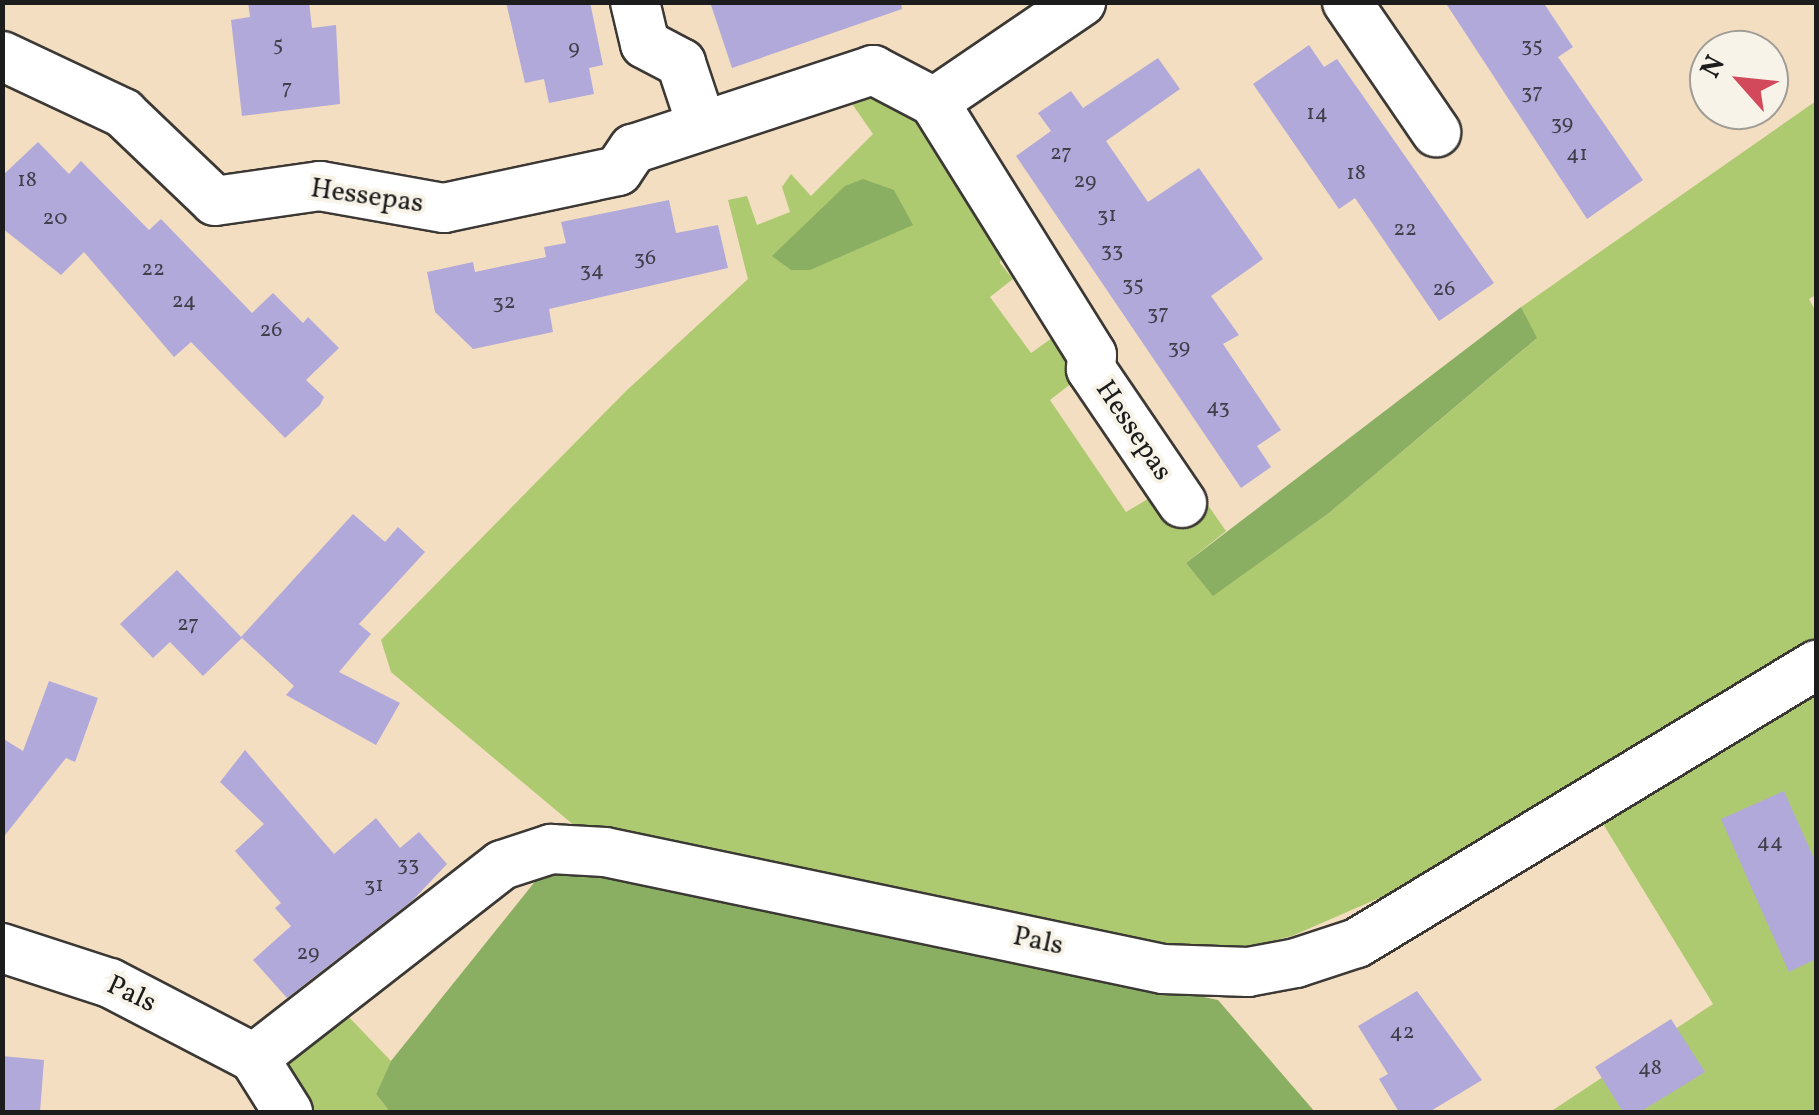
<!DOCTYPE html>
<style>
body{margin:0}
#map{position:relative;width:1819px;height:1115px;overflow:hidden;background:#f4dec2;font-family:Vollkorn,serif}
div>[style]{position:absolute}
.green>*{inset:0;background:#aeca70}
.forest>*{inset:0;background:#8aae62}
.building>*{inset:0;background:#b1a9d9}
.roads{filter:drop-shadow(2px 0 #3c3935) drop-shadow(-2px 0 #3c3935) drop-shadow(0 2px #3c3935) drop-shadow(0 -2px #3c3935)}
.minor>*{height:48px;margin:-24px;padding:0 24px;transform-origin:24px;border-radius:24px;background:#fff}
span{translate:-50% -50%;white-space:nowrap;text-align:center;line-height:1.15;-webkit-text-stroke:8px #f7f3e8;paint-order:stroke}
.number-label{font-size:22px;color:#413f4b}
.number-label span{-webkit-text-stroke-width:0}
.street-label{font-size:28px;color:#1c1c1c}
.frame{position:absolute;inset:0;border:5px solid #1c1c1c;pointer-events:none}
.north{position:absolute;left:1689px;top:30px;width:100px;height:100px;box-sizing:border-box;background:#f7f3e8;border:2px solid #9f9d96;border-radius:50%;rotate:297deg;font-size:28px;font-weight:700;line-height:40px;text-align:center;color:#1c1c1c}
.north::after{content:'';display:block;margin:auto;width:35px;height:45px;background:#d1495b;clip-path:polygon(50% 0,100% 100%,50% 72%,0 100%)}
</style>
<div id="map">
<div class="green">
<div style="clip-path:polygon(867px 89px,905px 98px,1004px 243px,1000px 263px,1013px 279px,990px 297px,1031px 353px,1052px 338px,1069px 361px,1072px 383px,1050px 400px,1126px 512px,1153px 496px,1205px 501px,1226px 531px,1186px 563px,1213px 595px,1329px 513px,1536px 339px,1521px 307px,1816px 101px,1816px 295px,1809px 299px,1816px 312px,1816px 639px,1457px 864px,1292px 936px,1232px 951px,1182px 951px,588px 837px,391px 672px,381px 640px,626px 391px,748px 279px,728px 200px,747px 196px,757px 225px,790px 212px,782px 187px,791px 174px,811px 196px,873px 134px,848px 98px)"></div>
<div style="clip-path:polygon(1816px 678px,1816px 1112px,1550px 1112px,1713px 1004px,1597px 814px)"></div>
<div style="clip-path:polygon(345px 1013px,391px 1061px,376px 1094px,390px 1112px,301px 1112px,271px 1066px)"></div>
</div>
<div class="forest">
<div style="clip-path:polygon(863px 179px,894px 190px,913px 225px,810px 270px,791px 270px,772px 256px,845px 186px)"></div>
<div style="clip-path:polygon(1521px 307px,1537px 338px,1329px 513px,1213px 596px,1186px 563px)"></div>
<div style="clip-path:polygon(572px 867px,1218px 1000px,1315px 1112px,390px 1112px,376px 1094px,391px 1061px,541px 874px)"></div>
</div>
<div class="building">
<div style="clip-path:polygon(248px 2px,309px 2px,312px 28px,336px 25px,340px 104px,242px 116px,231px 20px,250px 17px)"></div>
<div style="clip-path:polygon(506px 2px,590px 2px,603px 65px,589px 68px,594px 94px,549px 103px,544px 79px,525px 83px)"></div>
<div style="clip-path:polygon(710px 2px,901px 2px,902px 9px,732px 68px)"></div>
<div style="clip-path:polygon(1445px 2px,1543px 2px,1573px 47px,1558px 57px,1643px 180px,1587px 219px)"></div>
<div style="clip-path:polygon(1309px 45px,1324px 67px,1337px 59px,1494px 283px,1439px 321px,1355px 198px,1339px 209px,1253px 84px)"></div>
<div style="clip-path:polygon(1158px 58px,1180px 89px,1106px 141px,1148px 202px,1199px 168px,1263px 259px,1211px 296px,1239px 335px,1223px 344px,1281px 430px,1257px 446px,1271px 467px,1241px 488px,1016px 156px,1051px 131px,1038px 113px,1071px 91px,1083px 108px)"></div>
<div style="clip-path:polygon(38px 142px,69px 174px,81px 161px,149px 230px,161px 219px,252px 313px,273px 293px,303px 323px,308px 317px,339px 348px,306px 380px,324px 397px,320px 405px,285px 438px,191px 342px,174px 357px,84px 252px,61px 275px,2px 228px,2px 176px)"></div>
<div style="clip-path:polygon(669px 200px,676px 233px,718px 225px,728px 268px,549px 309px,553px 332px,473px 349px,435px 312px,427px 272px,473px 262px,475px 272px,546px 257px,544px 247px,566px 243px,561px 222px)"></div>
<div style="clip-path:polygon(353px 514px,385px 542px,398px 527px,425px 552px,359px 624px,371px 634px,339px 672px,400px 703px,376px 745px,286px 695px,294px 686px,242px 638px,203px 676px,170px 642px,153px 658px,120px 624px,177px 570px,241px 637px)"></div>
<div style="clip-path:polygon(49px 681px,98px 698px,75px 762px,66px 758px,2px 839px,2px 738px,23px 751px)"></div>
<div style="clip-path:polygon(245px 750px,334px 854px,376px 818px,400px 848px,419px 832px,447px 864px,413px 900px,287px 998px,253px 960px,291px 926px,275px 908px,281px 903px,235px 851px,264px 824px,220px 782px)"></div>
<div style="clip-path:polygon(1784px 791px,1816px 863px,1816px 959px,1789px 972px,1721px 819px)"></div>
<div style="clip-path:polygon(1417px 991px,1482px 1080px,1429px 1112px,1399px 1112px,1379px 1079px,1388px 1074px,1358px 1026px)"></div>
<div style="clip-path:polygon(1671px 1019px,1705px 1072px,1640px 1112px,1623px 1112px,1595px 1067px)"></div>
<div style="clip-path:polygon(2px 1056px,44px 1060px,40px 1112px,2px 1112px)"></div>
</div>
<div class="roads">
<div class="minor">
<div style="left:635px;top:2px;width:43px;rotate:76.6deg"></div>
<div style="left:645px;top:44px;width:41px;rotate:27.8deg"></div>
<div style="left:681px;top:63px;width:66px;rotate:71.6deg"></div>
<div style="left:1347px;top:2px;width:158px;rotate:55.6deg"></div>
<div style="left:2px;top:56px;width:134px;rotate:25.2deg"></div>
<div style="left:123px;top:113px;width:127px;rotate:43.7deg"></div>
<div style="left:215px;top:201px;width:106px;rotate:-8.1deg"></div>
<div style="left:320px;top:186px;width:126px;rotate:10.1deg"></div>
<div style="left:444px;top:208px;width:178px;rotate:-12deg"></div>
<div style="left:618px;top:171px;width:27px;rotate:-56deg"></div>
<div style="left:633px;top:149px;width:253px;rotate:-18.2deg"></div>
<div style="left:873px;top:70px;width:69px;rotate:27.7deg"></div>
<div style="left:934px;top:102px;width:298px;rotate:58deg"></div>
<div style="left:1092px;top:355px;width:14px;rotate:94deg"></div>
<div style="left:1091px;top:369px;width:162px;rotate:55.8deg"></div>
<div style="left:934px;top:102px;width:178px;rotate:-34.2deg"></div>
<div style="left:2px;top:948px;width:114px;rotate:18deg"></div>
<div style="left:110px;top:983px;width:162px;rotate:27.5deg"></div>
<div style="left:254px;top:1058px;width:64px;rotate:57.8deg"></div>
<div style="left:254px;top:1058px;width:314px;rotate:-37.9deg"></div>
<div style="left:502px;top:865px;width:52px;rotate:-18.1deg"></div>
<div style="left:551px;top:849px;width:54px;rotate:3.2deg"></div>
<div style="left:605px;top:852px;width:570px;rotate:11.84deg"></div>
<div style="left:1163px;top:969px;width:85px;rotate:2deg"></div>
<div style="left:1248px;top:972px;width:49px;rotate:-10.6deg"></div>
<div style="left:1296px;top:963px;width:64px;rotate:-18.2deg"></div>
<div style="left:1357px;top:943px;width:537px;rotate:-31.2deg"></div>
</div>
</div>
<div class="number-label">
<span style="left:278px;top:45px">5</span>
<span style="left:1532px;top:46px">35</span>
<span style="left:574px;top:49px">9</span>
<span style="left:287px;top:89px">7</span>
<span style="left:1532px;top:93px">37</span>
<span style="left:1317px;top:114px">14</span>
<span style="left:1562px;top:124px">39</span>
<span style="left:1061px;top:154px">27</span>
<span style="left:1577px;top:155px">41</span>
<span style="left:1356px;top:174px">18</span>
<span style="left:27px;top:181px">18</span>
<span style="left:1085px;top:182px">29</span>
<span style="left:1107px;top:216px">31</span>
<span style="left:55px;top:219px">20</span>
<span style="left:1405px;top:230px">22</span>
<span style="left:1112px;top:251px">33</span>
<span style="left:645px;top:259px">36</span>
<span style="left:153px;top:270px">22</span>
<span style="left:592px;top:271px">34</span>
<span style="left:1133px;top:285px">35</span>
<span style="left:1444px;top:290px">26</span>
<span style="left:184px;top:302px">24</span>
<span style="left:504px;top:303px">32</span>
<span style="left:1158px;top:314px">37</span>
<span style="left:271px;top:331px">26</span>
<span style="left:1179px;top:348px">39</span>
<span style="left:1218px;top:408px">43</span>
<span style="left:188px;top:625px">27</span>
<span style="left:1770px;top:843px">44</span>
<span style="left:408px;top:865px">33</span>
<span style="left:374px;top:886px">31</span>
<span style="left:308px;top:954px">29</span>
<span style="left:1402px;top:1033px">42</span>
<span style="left:1650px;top:1069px">48</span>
</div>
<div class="street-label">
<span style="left:367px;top:197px;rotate:8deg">Hessepas</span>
<span style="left:1133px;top:431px;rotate:56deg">Hessepas</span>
<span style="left:1038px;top:942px;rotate:12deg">Pals</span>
<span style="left:131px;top:995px;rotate:25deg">Pals</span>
</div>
<div class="frame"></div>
<div class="north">N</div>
</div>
